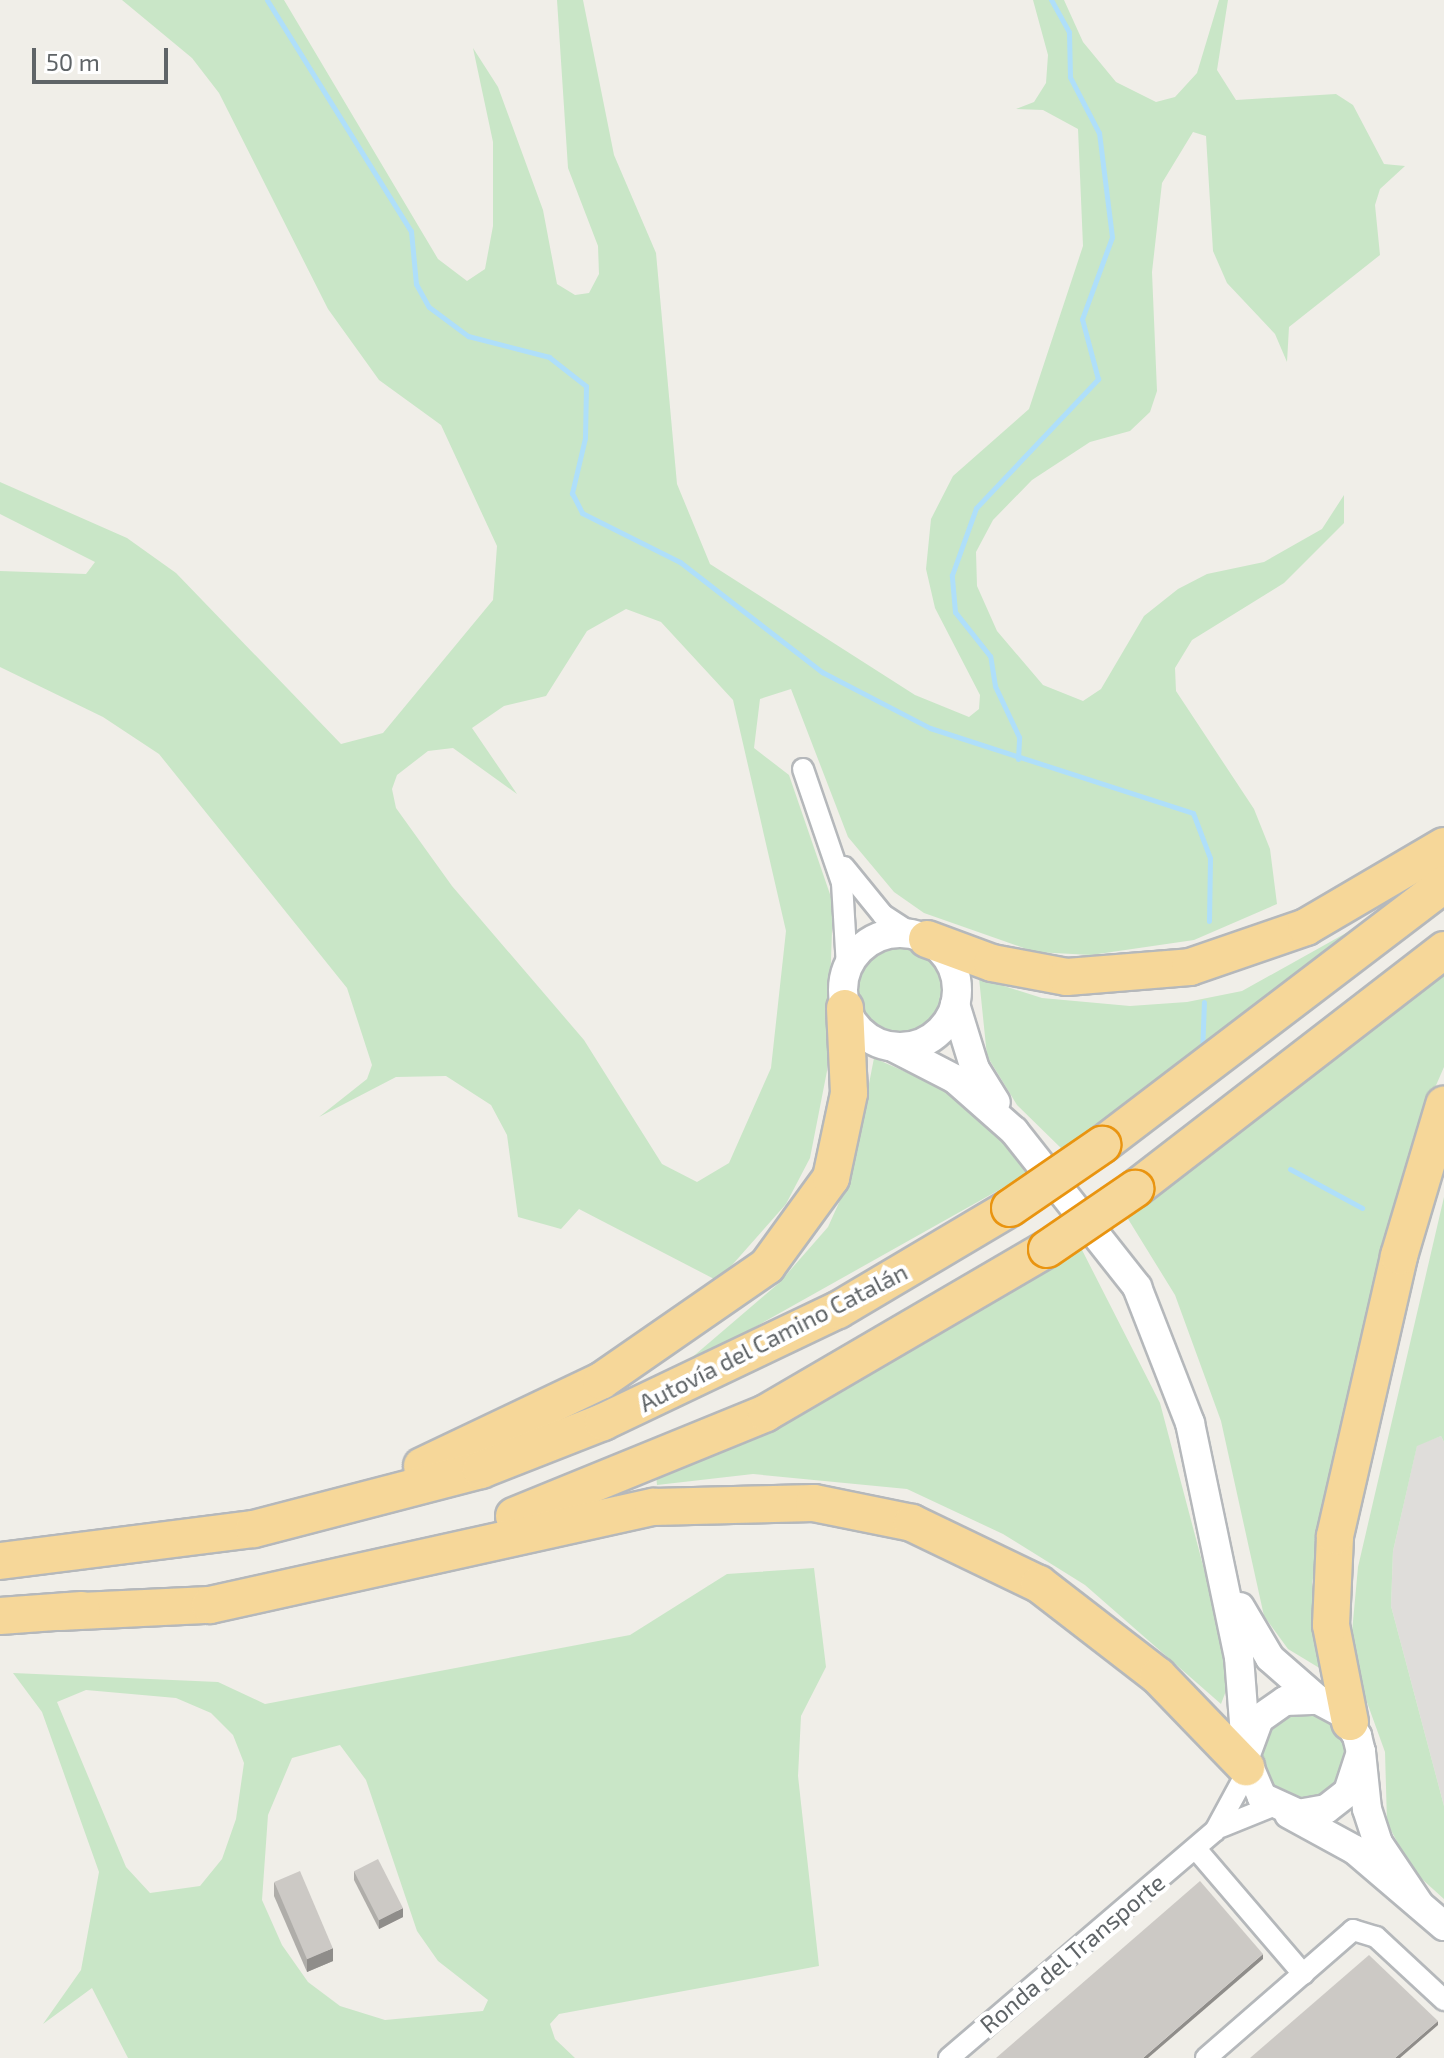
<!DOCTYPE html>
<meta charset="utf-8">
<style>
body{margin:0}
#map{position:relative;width:1444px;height:2058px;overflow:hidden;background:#f0eee8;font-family:"Exo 2",sans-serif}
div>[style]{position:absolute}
.industrial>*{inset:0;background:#dfddda}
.green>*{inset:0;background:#c9e6c7}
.round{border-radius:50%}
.stream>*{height:5px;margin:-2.5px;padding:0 2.5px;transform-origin:2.5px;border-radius:2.5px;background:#afdffa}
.roads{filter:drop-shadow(2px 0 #b5b8bb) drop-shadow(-2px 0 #b5b8bb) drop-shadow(0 2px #b5b8bb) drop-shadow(0 -2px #b5b8bb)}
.street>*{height:20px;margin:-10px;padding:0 10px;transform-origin:10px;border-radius:10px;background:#fff}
.secondary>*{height:28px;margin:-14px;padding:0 14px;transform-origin:14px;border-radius:14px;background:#fff}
.secondary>.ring{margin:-14px;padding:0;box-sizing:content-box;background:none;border:28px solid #fff;border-radius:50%}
.highway>*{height:36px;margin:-18px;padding:0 18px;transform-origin:18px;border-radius:18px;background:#f6d799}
.bridges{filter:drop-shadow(2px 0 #e99410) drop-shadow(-2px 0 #e99410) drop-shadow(0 2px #e99410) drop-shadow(0 -2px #e99410)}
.highway-bridge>*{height:36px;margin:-18px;padding:0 18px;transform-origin:18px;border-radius:18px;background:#f6d799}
.wall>*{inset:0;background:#afada9}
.shaded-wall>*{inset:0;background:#8f8d8a}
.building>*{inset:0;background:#ccc9c5;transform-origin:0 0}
span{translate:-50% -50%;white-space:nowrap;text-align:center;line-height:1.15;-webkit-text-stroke:8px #fff;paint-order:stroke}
.street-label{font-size:24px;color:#5f6467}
.scale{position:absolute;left:32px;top:48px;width:136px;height:36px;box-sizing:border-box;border:4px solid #5f6467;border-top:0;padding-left:10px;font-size:24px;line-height:28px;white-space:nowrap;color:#5f6467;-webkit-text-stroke:6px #fff;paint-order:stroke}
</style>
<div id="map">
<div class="industrial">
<div style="clip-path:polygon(1441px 1436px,1444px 1442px,1444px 1806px,1391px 1606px,1393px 1551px,1417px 1445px)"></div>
</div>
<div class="green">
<div style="clip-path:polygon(evenodd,122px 0,284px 0,438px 259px,467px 281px,485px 269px,493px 226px,493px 142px,473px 48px,498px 87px,543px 210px,557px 284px,575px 295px,589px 293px,599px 274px,598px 246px,568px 168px,557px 0,583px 0,614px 155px,656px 253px,677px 484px,710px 564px,915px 695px,969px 717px,979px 709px,980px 695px,935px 608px,926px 569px,931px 519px,953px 476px,1029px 409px,1083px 246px,1078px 129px,1043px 110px,1016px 109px,1034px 102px,1046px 83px,1048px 55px,1033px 0,1064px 0,1083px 42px,1116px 82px,1156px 102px,1175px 97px,1197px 73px,1219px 0,1228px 0,1217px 70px,1236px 100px,1336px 94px,1353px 105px,1384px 164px,1405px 166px,1380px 189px,1375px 205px,1380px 255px,1289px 327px,1287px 362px,1275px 334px,1227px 283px,1213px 251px,1206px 136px,1193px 132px,1162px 183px,1152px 272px,1157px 391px,1150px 412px,1130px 431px,1090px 442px,1032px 480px,993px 520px,976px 552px,977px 586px,997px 631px,1043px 685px,1083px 701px,1101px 689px,1144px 616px,1178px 589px,1207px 574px,1264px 562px,1322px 529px,1344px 495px,1344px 523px,1284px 583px,1192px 640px,1175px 668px,1176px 691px,1254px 809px,1270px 849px,1277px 904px,1194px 940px,1091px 955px,1035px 952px,924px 913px,894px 892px,848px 837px,791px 689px,760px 699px,754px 748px,789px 775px,833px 903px,827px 1071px,810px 1158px,786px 1204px,718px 1281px,579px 1209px,561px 1229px,518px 1217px,507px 1135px,491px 1105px,446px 1076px,396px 1077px,319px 1117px,367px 1079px,372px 1065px,347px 988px,159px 754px,103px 717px,0 667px,0 571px,86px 574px,95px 562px,0 514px,0 482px,127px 538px,176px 573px,341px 744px,383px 733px,493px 600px,497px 546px,441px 425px,379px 380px,328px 309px,219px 93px,192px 58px,122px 0,626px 609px,661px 622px,733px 700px,786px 931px,771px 1068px,729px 1163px,697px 1182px,662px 1164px,584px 1040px,452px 886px,396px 808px,392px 789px,397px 775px,428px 751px,453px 748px,517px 794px,472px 728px,504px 706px,546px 696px,587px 631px,626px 609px)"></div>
<div style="clip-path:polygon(1364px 923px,1065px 1152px,1017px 1105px,987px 1056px,979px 978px,1042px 998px,1130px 1006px,1187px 1002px,1242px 991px)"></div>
<div class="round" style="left:856px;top:943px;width:90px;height:90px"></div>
<div style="clip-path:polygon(1444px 969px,1444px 1067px,1417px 1129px,1312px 1583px,1326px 1672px,1288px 1649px,1264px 1616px,1221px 1421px,1175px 1295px,1125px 1214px)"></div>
<div style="clip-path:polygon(874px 1058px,947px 1090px,986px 1120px,1029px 1173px,675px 1372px,779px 1283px,828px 1227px,851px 1176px)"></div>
<div style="clip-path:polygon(1444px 1197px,1444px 1442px,1441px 1436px,1417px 1446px,1393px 1551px,1391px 1606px,1444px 1806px,1444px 1899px,1413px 1871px,1387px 1823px,1385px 1752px,1360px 1683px,1352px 1632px,1358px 1567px)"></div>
<div style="clip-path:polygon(1080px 1246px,1160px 1403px,1232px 1675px,1221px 1704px,1085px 1585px,1003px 1534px,907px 1489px,753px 1474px,657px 1485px,656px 1475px,836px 1395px)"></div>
<div style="clip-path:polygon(evenodd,814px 1568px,826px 1667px,801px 1716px,798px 1776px,819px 1966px,559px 2014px,550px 2024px,555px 2039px,575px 2058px,128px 2058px,92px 1988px,43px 2024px,81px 1970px,99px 1872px,42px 1712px,13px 1673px,218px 1682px,265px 1704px,630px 1635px,727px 1574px,814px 1568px,86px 1690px,176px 1698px,211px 1713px,233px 1735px,244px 1763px,236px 1819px,222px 1859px,200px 1886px,150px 1893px,126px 1867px,57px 1702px,86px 1690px,814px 1568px,340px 1745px,366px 1780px,417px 1931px,438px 1961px,488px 2000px,483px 2011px,385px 2020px,340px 2006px,308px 1982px,282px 1945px,262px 1900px,268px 1815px,292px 1758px,340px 1745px)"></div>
<div class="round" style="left:1262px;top:1712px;width:86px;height:86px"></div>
</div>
<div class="stream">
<div style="left:267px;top:0;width:272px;rotate:58.1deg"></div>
<div style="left:411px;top:231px;width:53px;rotate:84.6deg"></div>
<div style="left:416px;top:284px;width:26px;rotate:61deg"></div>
<div style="left:429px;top:307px;width:49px;rotate:36.6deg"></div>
<div style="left:468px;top:336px;width:84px;rotate:14.5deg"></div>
<div style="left:549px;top:357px;width:47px;rotate:38.1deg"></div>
<div style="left:586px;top:386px;width:52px;rotate:91.1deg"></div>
<div style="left:585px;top:438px;width:57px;rotate:103.3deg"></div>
<div style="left:572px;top:493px;width:22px;rotate:63deg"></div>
<div style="left:582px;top:513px;width:110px;rotate:26.6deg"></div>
<div style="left:680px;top:562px;width:180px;rotate:37.8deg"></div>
<div style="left:822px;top:672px;width:122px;rotate:27.4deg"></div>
<div style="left:930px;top:728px;width:276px;rotate:17.9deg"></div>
<div style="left:1193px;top:813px;width:48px;rotate:69.3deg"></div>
<div style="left:1210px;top:858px;width:63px;rotate:90.9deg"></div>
<div style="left:1018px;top:759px;width:22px;rotate:-87deg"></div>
<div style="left:1019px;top:737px;width:56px;rotate:-115.2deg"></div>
<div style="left:995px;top:686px;width:30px;rotate:-99deg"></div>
<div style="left:990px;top:656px;width:56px;rotate:-128.5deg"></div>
<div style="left:955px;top:612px;width:37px;rotate:-95deg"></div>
<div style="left:952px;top:575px;width:71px;rotate:-70.3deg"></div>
<div style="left:976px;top:508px;width:178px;rotate:-46.6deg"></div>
<div style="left:1098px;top:379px;width:62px;rotate:-104.9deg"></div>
<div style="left:1082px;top:319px;width:87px;rotate:-69.9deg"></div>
<div style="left:1112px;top:237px;width:105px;rotate:-97.1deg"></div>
<div style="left:1099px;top:133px;width:63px;rotate:-117.4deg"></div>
<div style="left:1070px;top:77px;width:45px;rotate:-91.3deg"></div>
<div style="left:1069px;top:32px;width:37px;rotate:-119deg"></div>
<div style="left:1202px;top:1053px;width:51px;rotate:-87.8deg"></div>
<div style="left:1290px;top:1169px;width:82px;rotate:28.4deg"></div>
</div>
<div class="roads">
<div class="street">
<div style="left:803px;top:769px;width:120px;rotate:71.1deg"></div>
<div style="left:842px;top:883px;width:85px;rotate:86.6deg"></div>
<div style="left:844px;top:867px;width:62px;rotate:50.9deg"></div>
<div style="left:883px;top:915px;width:37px;rotate:33deg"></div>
<div style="left:1221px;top:1827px;width:56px;rotate:-22deg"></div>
<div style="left:1196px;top:1849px;width:165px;rotate:49.4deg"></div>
<div style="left:949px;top:2058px;width:350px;rotate:-40.5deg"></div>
<div style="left:1215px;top:1831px;width:67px;rotate:-61.5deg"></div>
<div style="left:1206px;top:2058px;width:195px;rotate:-41deg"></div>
<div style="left:1353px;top:1930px;width:24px;rotate:17deg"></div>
<div style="left:1376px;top:1937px;width:93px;rotate:42.8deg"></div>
</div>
<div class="secondary">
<div class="ring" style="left:843px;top:933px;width:86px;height:86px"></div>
<div style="left:955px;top:1004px;width:68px;rotate:72.9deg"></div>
<div style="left:975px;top:1069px;width:39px;rotate:58deg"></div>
<div style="left:893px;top:1047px;width:70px;rotate:27.3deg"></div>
<div style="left:955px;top:1079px;width:79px;rotate:41.4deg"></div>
<div style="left:1014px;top:1131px;width:199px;rotate:51.7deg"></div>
<div style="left:1137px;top:1287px;width:146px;rotate:68.7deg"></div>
<div style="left:1190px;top:1423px;width:239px;rotate:78.2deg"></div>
<div style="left:1239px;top:1657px;width:91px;rotate:85.6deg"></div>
<div style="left:1240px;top:1607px;width:59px;rotate:59.5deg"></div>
<div style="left:1270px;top:1658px;width:64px;rotate:41.2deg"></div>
<div style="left:1361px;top:1752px;width:42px;rotate:108deg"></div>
<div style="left:1348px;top:1792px;width:28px;rotate:142deg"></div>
<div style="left:1326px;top:1809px;width:27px;rotate:170deg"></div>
<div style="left:1299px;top:1814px;width:41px;rotate:-155.3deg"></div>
<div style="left:1262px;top:1797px;width:43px;rotate:-113deg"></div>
<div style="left:1245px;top:1757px;width:40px;rotate:-69.8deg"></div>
<div style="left:1259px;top:1719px;width:32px;rotate:-35deg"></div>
<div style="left:1285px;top:1701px;width:33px;rotate:-2deg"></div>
<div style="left:1318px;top:1700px;width:26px;rotate:28deg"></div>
<div style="left:1341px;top:1712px;width:29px;rotate:56deg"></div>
<div style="left:1357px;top:1736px;width:16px;rotate:76deg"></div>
<div style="left:1361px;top:1752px;width:57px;rotate:84deg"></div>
<div style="left:1367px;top:1809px;width:36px;rotate:72deg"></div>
<div style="left:1378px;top:1843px;width:73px;rotate:56.1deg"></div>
<div style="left:1289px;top:1814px;width:75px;rotate:28.6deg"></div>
<div style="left:1355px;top:1850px;width:117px;rotate:40.5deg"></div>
</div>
<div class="highway">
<div style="left:927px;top:939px;width:69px;rotate:20.3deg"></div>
<div style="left:992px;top:963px;width:76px;rotate:10.6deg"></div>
<div style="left:1067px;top:977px;width:123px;rotate:-4.6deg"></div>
<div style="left:1190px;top:967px;width:123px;rotate:-19deg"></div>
<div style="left:1306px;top:927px;width:160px;rotate:-30.4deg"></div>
<div style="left:1102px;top:1145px;width:430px;rotate:-37.3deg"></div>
<div style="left:1135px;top:1189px;width:391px;rotate:-37.7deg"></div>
<div style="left:422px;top:1466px;width:198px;rotate:-25.4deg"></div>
<div style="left:601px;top:1381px;width:202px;rotate:-34.7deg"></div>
<div style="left:767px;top:1266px;width:109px;rotate:-54deg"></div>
<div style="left:831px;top:1178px;width:87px;rotate:-78deg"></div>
<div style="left:849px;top:1093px;width:85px;rotate:-92.7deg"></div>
<div style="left:514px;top:1516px;width:272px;rotate:-22.2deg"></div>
<div style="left:766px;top:1413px;width:325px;rotate:-30.3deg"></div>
<div style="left:0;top:1561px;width:256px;rotate:-7.2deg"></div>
<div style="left:254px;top:1529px;width:235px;rotate:-14.6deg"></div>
<div style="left:481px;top:1470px;width:131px;rotate:-21.5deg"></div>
<div style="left:603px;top:1422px;width:260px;rotate:-25.5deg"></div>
<div style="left:838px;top:1310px;width:200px;rotate:-30.7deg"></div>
<div style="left:59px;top:1612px;width:151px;rotate:-2.7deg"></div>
<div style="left:210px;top:1605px;width:454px;rotate:-12.5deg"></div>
<div style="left:653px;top:1507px;width:161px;rotate:-1.4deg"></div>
<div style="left:814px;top:1503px;width:100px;rotate:11.5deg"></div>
<div style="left:912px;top:1523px;width:141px;rotate:25.7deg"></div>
<div style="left:1039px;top:1584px;width:150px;rotate:37.7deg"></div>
<div style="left:1158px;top:1676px;width:127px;rotate:46deg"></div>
<div style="left:0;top:1616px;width:82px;rotate:-4.2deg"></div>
<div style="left:1350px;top:1722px;width:99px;rotate:-101.1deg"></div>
<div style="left:1331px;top:1625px;width:89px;rotate:-87.4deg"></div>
<div style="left:1335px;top:1536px;width:287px;rotate:-77.1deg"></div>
<div style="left:1399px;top:1256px;width:158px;rotate:-73.4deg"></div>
</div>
</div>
<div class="bridges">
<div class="highway-bridge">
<div style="left:1010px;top:1208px;width:112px;rotate:-34.4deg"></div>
<div style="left:1047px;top:1249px;width:107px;rotate:-34.3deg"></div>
</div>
</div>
<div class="wall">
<div style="clip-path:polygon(354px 1871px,403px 1917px,379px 1929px,354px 1880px)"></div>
<div style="clip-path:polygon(274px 1882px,333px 1961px,307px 1972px,274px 1896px)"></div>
</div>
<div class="shaded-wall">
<div style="clip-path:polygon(403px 1908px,403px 1917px,379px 1929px,379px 1920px)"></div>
<div style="clip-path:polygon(333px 1948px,333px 1961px,307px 1972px,307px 1959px)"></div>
<div style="clip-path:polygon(1263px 1954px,1263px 1959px,1148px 2058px,1143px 2058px)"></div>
<div style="clip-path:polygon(1438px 2021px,1438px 2025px,1400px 2058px,1395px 2058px)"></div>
</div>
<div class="building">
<div style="left:378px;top:1859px;width:55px;height:27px;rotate:63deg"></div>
<div style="left:300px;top:1871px;width:84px;height:28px;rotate:67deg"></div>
<div style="clip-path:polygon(1200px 1881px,1263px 1954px,1143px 2058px,996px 2058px)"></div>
<div style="clip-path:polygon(1369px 1955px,1438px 2021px,1395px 2058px,1250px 2058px)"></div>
</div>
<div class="street-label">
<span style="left:773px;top:1337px;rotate:-27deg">Autovía del Camino Catalán</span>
<span style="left:1072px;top:1953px;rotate:-40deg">Ronda del Transporte</span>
</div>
<div class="scale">50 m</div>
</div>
